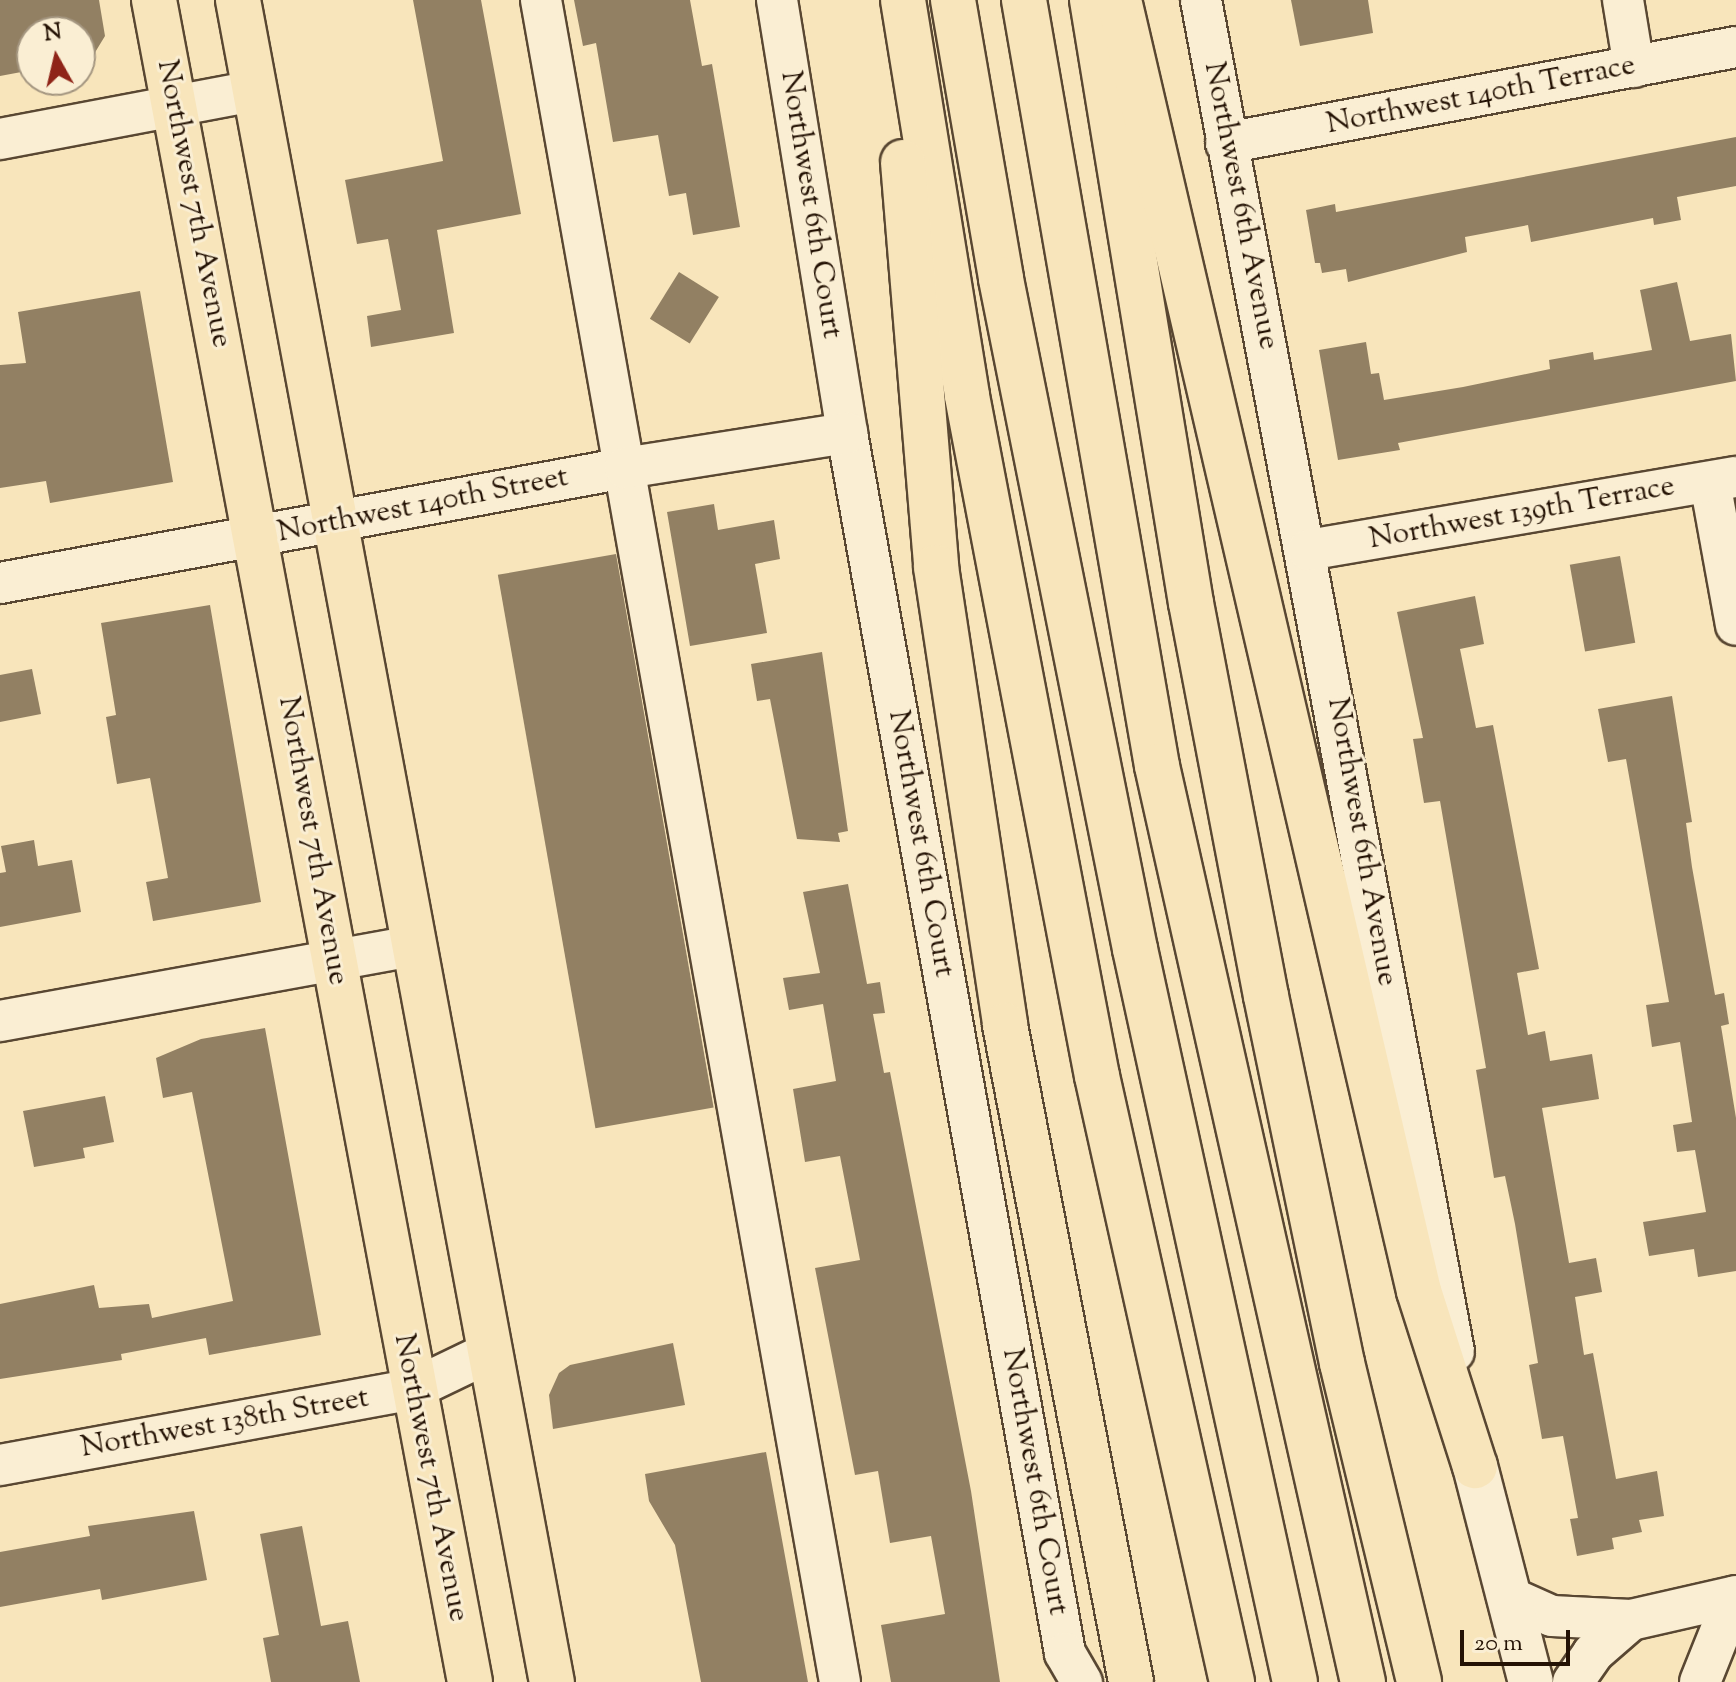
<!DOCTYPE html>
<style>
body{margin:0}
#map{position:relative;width:1736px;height:1682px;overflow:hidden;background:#f8e5bb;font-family:"Sorts Mill Goudy",serif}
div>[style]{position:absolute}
.building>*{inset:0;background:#928063;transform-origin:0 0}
.roads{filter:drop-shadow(2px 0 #594732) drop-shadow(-2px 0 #594732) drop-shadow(0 2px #594732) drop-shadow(0 -2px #594732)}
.street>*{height:40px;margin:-20px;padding:0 20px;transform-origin:20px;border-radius:20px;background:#faeed3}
.secondary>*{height:44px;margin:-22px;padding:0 22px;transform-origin:22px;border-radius:22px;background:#faeed3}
.primary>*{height:44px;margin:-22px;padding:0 22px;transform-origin:22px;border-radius:22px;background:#f8e5bb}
.highway>*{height:44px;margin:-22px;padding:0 22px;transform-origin:22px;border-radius:22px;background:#f8e5bb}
span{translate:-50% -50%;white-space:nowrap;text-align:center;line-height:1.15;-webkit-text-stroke:6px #faeed3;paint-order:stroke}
.street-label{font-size:30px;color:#241204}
.north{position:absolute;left:16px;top:16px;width:80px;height:80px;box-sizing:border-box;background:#faeed3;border:2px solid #a49680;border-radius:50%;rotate:352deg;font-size:22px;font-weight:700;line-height:32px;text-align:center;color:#241204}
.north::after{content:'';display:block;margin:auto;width:28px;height:36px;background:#8f2418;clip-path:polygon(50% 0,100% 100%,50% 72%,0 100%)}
.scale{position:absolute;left:1460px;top:1630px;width:110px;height:36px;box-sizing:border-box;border:4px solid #241204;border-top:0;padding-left:10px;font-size:24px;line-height:28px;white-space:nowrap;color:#241204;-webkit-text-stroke:6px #faeed3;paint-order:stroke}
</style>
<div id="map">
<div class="building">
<div style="clip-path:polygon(0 0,99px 0,105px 36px,91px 59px,80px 61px,80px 32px,32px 32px,32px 70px,0 76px)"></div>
<div style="clip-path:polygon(413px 0,481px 0,521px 214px,437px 230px,454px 333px,371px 347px,367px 316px,401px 310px,388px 239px,357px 244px,345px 180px,443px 161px)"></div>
<div style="clip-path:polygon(574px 0,690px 0,702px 66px,712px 64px,740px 227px,693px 235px,686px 193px,669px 196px,658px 135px,613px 142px,596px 43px,583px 46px)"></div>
<div style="clip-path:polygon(1291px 0,1368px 0,1373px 33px,1300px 46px)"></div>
<div style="clip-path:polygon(1736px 137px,1736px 186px,1677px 197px,1681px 220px,1654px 225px,1653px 218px,1531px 242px,1528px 225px,1465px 237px,1467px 252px,1348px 282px,1346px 269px,1322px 273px,1320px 263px,1315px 263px,1306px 210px,1335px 204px,1336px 212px)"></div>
<div style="left:679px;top:272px;width:47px;height:55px;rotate:32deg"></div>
<div style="clip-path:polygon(1677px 282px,1690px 341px,1731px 334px,1736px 381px,1398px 443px,1400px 450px,1338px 460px,1319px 350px,1366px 342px,1371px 374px,1379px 373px,1384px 400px,1463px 387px,1550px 369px,1549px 360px,1593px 352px,1594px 360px,1652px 350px,1640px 290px)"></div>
<div style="clip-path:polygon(140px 291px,173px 482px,50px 503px,46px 481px,0 488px,0 365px,26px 363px,18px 312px)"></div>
<div style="clip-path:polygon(714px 504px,718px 530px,774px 520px,780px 559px,755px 564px,767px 633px,690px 646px,667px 512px)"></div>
<div style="left:616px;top:554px;width:562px;height:120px;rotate:80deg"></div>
<div style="left:1620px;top:556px;width:88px;height:51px;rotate:80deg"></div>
<div style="clip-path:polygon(1475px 596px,1484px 644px,1460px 649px,1476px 728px,1493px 725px,1539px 969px,1517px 973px,1528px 1035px,1545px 1031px,1550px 1061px,1592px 1054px,1599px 1099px,1542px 1108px,1569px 1263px,1596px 1258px,1602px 1292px,1575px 1297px,1584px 1355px,1593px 1353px,1616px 1479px,1657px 1471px,1664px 1516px,1639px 1520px,1642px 1532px,1612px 1538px,1614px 1549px,1577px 1556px,1570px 1519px,1578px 1518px,1563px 1436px,1542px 1439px,1529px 1365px,1538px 1363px,1515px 1224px,1505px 1176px,1494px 1178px,1476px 1070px,1486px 1068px,1440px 801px,1424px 803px,1413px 739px,1423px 738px,1397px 612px)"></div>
<div style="clip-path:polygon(210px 605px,261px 902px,153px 921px,146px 882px,168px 878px,150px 778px,117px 784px,106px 717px,116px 715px,101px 623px)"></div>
<div style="clip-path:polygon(822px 652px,848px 831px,838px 833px,840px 842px,797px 839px,770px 699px,757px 701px,751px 664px)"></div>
<div style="clip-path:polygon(32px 669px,41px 714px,0 722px,0 675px)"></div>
<div style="clip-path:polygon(1672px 696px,1692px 822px,1686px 823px,1692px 867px,1715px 995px,1724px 993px,1729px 1024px,1721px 1026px,1736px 1118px,1736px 1271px,1698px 1277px,1694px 1249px,1649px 1256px,1643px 1222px,1706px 1212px,1695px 1150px,1677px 1152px,1673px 1125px,1692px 1122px,1680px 1042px,1652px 1047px,1646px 1005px,1669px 1002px,1626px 759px,1608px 762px,1598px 709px)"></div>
<div style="clip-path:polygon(34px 840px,38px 866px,72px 860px,81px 912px,0 927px,0 873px,6px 872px,1px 846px)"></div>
<div style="clip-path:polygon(848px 884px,867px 984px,880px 982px,885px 1013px,873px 1014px,884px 1073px,890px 1072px,971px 1491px,1000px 1682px,891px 1682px,881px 1625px,945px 1614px,931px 1536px,890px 1543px,878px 1471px,855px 1475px,815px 1268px,860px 1260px,840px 1156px,805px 1162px,793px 1089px,836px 1081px,823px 1004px,789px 1010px,783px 978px,820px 973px,803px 892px)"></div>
<div style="clip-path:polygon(265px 1028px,321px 1335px,209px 1355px,206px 1338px,121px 1354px,122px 1360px,0 1379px,0 1304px,94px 1285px,99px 1308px,149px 1304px,152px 1318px,233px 1301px,192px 1092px,163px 1098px,156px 1058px,201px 1039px)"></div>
<div style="clip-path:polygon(105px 1096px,114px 1142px,83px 1148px,85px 1158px,34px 1167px,23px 1111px)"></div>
<div style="clip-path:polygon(673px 1343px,685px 1405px,553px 1429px,549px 1395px,559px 1373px,570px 1365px)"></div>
<div style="clip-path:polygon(766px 1452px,808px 1682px,701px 1682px,675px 1545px,649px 1501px,645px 1474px)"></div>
<div style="clip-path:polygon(194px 1511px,207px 1580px,102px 1600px,100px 1589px,0 1607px,0 1552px,90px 1536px,88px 1526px)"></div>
<div style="clip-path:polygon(302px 1526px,321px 1626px,348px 1621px,360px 1682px,271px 1682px,263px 1638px,279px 1635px,260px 1534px)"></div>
</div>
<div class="roads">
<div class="street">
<div style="left:541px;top:0;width:1708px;rotate:79.92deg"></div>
<div style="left:777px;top:0;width:439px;rotate:80.8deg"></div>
<div style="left:847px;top:433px;width:1239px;rotate:79.87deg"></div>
<div style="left:1065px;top:1653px;width:34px;rotate:60deg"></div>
<div style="left:1201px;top:0;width:1375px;rotate:79.4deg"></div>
<div style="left:1623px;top:0;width:68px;rotate:80.7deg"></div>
<div style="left:0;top:139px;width:259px;rotate:-10.7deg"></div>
<div style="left:1226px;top:143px;width:519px;rotate:-10.66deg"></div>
<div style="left:1710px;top:482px;width:145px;rotate:79.7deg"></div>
<div style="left:1308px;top:550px;width:434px;rotate:-9.7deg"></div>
<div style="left:0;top:583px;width:635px;rotate:-10.43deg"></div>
<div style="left:625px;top:468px;width:225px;rotate:-9deg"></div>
<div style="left:0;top:1021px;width:421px;rotate:-10.3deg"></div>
<div style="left:0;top:1465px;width:420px;rotate:-10.4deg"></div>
<div style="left:413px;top:1389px;width:85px;rotate:-25.7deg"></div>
<div style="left:1507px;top:1596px;width:49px;rotate:24deg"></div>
<div style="left:1552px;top:1616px;width:79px;rotate:2.9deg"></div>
<div style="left:1631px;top:1620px;width:108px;rotate:-12.9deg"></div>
<div style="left:1573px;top:1682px;width:35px;rotate:-55deg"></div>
<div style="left:1593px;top:1653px;width:50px;rotate:-41deg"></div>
<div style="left:1700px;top:1682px;width:92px;rotate:-68.2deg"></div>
</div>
<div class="secondary">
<div style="left:1475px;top:1466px;width:223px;rotate:75.5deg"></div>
</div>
<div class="primary">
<div style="left:154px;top:0;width:1711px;rotate:79.36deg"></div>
<div style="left:238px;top:0;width:1711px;rotate:79.43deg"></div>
</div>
<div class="highway">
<div style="left:903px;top:0;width:401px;rotate:80.8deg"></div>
<div style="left:967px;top:396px;width:692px;rotate:79.18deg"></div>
<div style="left:1097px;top:1076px;width:621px;rotate:77.44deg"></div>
<div style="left:953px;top:0;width:283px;rotate:80.2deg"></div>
<div style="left:1001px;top:279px;width:683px;rotate:78.69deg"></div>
<div style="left:1135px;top:949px;width:750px;rotate:77.69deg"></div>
<div style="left:1024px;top:0;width:777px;rotate:80.15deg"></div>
<div style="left:1157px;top:766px;width:939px;rotate:77.33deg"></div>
<div style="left:1092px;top:0;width:611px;rotate:80.68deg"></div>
<div style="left:1191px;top:603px;width:400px;rotate:79.2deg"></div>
<div style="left:1266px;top:996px;width:375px;rotate:78.3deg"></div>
<div style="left:1342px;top:1363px;width:328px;rotate:76.4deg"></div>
<div style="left:1119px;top:0;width:1325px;rotate:76.92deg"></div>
<div style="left:1419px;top:1291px;width:184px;rotate:72.3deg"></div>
<div style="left:903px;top:162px;width:406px;rotate:85.3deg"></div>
<div style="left:936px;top:567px;width:463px;rotate:81.4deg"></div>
<div style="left:1005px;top:1025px;width:669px;rotate:79.14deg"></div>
</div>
</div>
<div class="street-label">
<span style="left:1481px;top:96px;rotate:-11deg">Northwest 140th Terrace</span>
<span style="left:193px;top:204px;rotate:79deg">Northwest 7th Avenue</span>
<span style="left:810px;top:205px;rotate:81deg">Northwest 6th Court</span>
<span style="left:1240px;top:206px;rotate:79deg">Northwest 6th Avenue</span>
<span style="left:423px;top:506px;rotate:-11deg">Northwest 140th Street</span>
<span style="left:1522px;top:514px;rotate:-10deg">Northwest 139th Terrace</span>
<span style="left:312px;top:841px;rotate:80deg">Northwest 7th Avenue</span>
<span style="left:1361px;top:842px;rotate:80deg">Northwest 6th Avenue</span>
<span style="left:920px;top:844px;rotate:80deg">Northwest 6th Court</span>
<span style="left:225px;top:1424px;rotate:-10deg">Northwest 138th Street</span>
<span style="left:430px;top:1478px;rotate:79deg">Northwest 7th Avenue</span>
<span style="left:1034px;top:1482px;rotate:80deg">Northwest 6th Court</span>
</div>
<div class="north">N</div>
<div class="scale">20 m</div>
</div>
